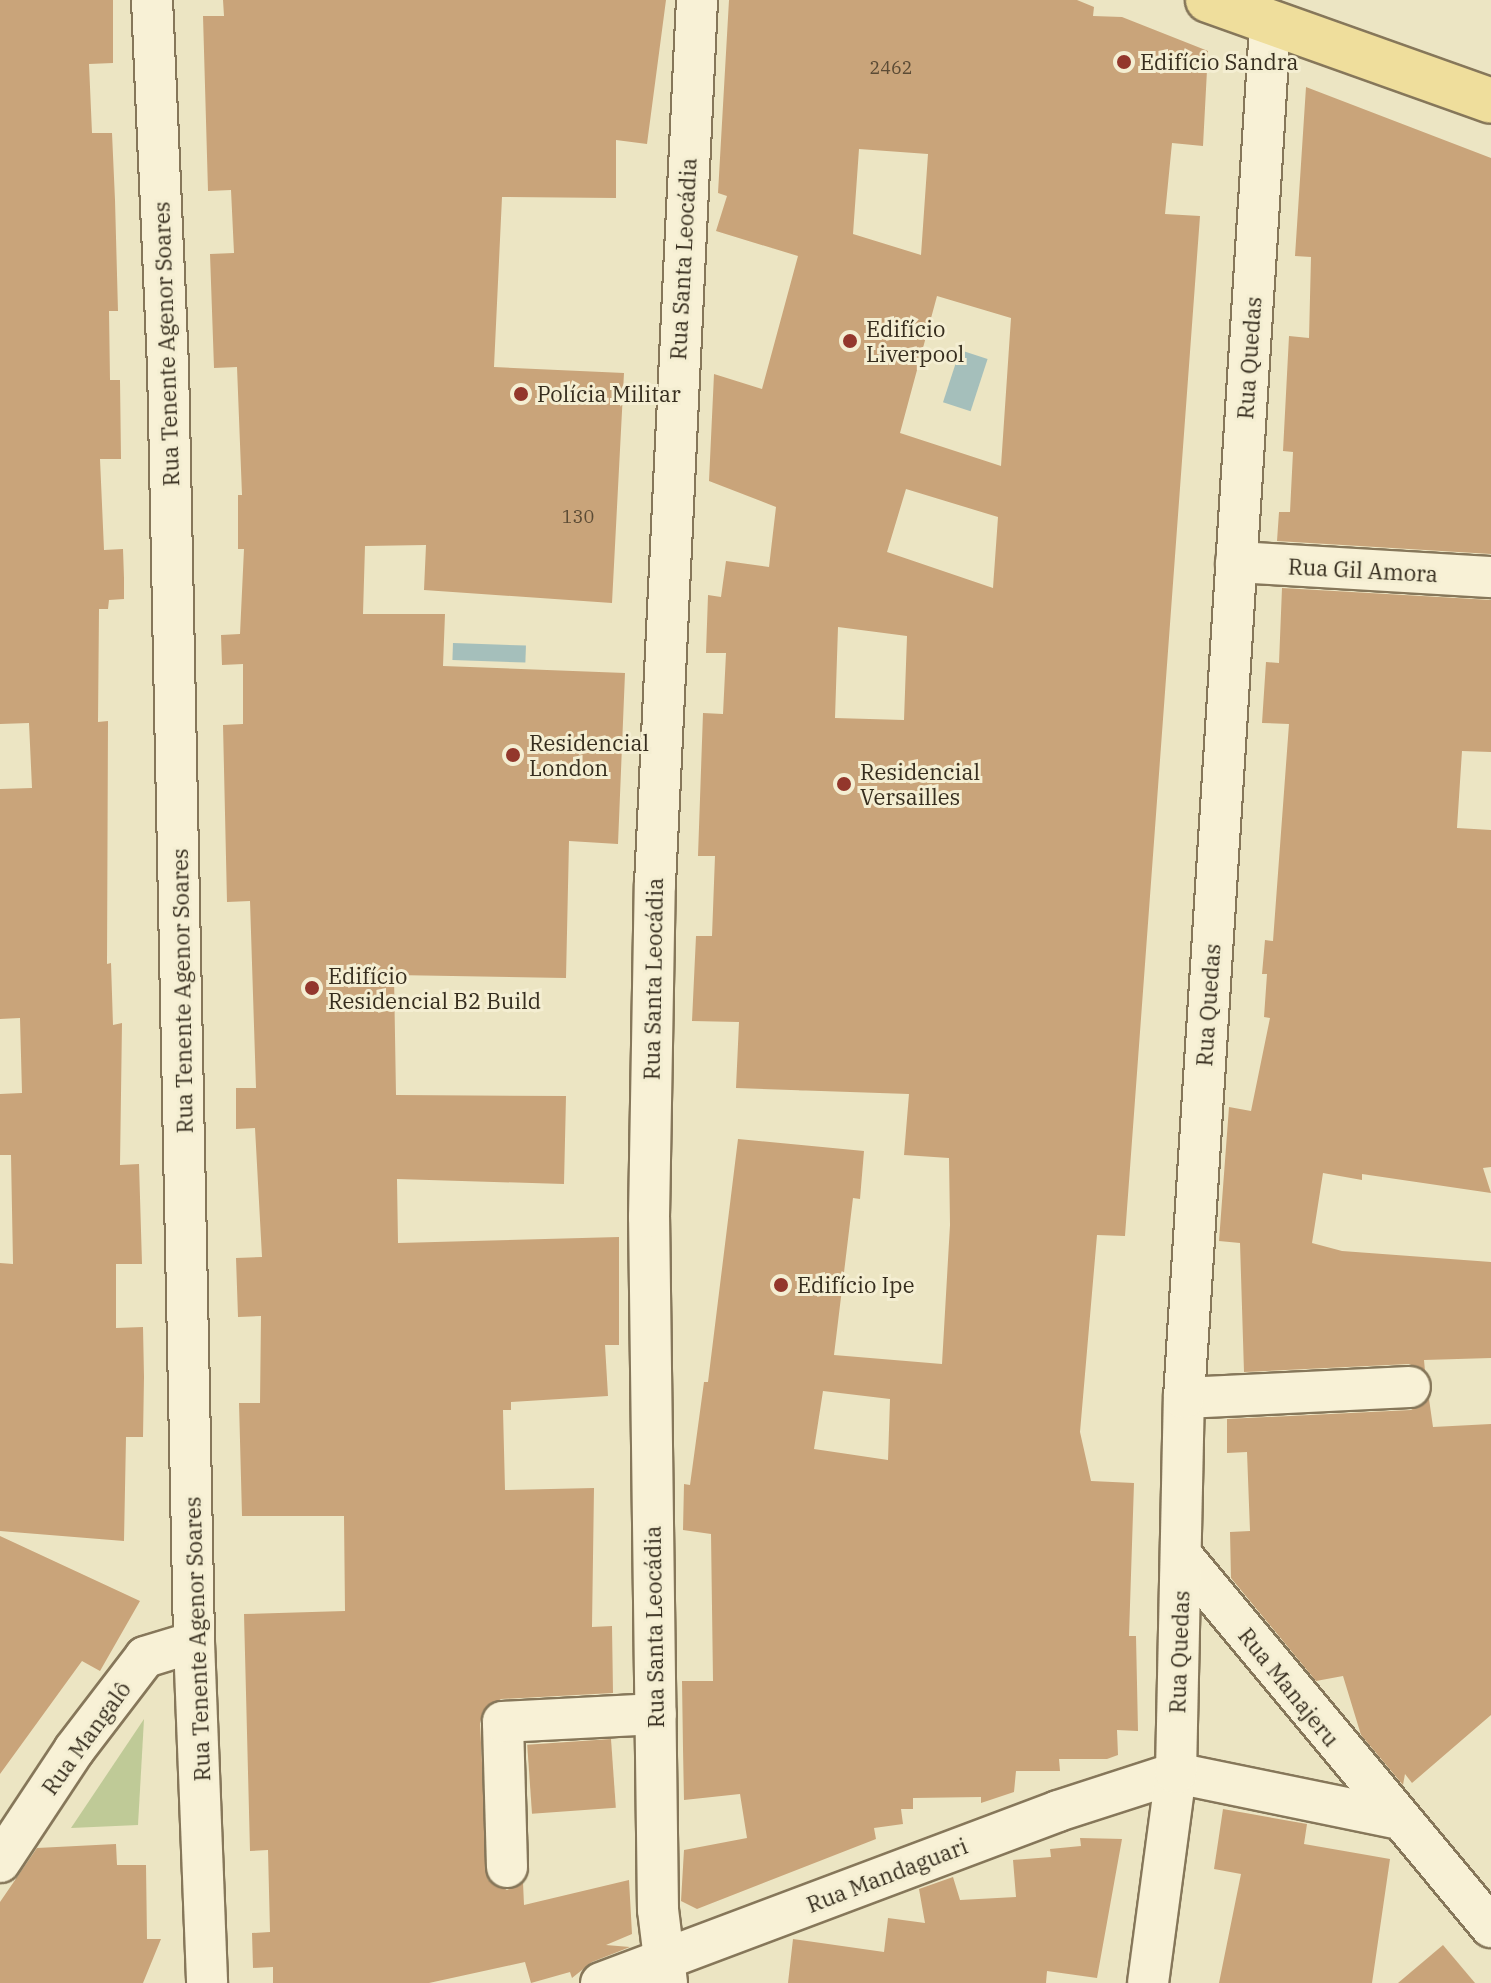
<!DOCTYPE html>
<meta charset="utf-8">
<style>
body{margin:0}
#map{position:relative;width:1491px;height:1983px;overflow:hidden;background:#ece5c3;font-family:"IBM Plex Serif",serif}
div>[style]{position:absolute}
.green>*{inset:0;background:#bfca97}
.water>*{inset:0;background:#a5bfbb;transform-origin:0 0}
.building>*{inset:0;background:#c9a47a;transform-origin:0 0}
.roads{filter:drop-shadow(2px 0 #86775a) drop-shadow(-2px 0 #86775a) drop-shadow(0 2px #86775a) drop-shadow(0 -2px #86775a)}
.minor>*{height:40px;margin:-20px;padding:0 20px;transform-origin:20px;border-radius:20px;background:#f8f1d6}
.major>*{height:44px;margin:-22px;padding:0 22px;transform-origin:22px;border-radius:22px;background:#efde9c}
.dots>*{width:22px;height:22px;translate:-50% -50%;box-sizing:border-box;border:4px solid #f4eed2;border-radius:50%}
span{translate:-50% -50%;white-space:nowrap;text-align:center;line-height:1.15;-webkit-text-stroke:6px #f4eed2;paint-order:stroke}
.number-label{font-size:18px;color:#5b4b35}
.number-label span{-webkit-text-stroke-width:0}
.poi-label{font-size:22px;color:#362d1e}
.left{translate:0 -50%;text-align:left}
.street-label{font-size:22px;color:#362d1e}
</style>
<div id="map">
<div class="green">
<div style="clip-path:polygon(144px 1719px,138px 1825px,71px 1828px)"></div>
</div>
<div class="water">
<div style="left:960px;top:350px;width:29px;height:55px;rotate:18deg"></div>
<div style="left:453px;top:643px;width:73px;height:17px;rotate:2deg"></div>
</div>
<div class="building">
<div style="clip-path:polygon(0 0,113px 0,113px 63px,89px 64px,92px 133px,112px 133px,115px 200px,118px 311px,109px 311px,110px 380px,120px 380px,121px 459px,100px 459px,104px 550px,123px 549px,124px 578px,124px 599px,109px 600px,108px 609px,99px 609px,98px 722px,108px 721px,107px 964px,111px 963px,113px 1025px,122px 1023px,120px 1165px,139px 1164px,142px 1264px,116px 1264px,116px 1328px,143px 1327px,144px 1377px,143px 1437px,126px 1437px,124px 1541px,0 1531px,0 1263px,13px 1264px,11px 1155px,0 1155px,0 1094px,22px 1093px,20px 1018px,0 1019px,0 789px,32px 788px,29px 723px,0 724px)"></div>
<div style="clip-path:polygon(223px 0,666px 0,647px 144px,616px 140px,616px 198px,502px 197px,494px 367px,624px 373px,612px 603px,424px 590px,426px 545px,365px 546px,363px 614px,445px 614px,443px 666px,625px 673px,618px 844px,569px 841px,566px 978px,394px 975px,396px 1095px,566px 1096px,564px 1184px,397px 1179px,398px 1243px,619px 1237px,619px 1345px,605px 1345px,608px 1396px,511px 1402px,511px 1410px,503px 1410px,505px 1490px,594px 1488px,592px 1627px,612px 1626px,613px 1693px,501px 1699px,483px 1711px,480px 1723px,488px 1880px,507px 1890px,523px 1882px,524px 1905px,629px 1880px,632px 1934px,606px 1945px,630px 1947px,592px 1962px,572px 1978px,570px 1972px,531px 1983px,525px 1962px,429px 1983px,273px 1983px,273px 1967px,253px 1968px,252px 1933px,270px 1932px,268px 1850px,250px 1851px,244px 1614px,345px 1611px,344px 1516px,242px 1516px,239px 1403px,260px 1403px,261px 1316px,238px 1317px,236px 1258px,262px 1257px,255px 1128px,236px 1129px,236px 1088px,256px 1088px,250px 901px,227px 902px,223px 725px,243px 724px,243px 664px,222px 665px,221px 635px,240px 634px,244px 549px,238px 549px,238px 495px,242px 495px,237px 367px,214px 368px,210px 254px,234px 253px,231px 190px,208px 191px,203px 16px,224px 16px)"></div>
<div style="clip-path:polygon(evenodd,729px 0,1077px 0,1094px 7px,1093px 16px,1122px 17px,1208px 51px,1203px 146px,1172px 143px,1165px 214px,1200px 216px,1125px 1236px,1097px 1235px,1080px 1432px,1091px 1481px,1134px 1483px,1129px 1636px,1136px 1636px,1138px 1731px,1117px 1730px,1118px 1755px,1107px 1759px,1059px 1759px,1060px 1771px,1016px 1771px,1014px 1792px,981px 1803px,981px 1797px,913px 1798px,913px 1809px,901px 1809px,903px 1824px,874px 1828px,876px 1839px,697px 1909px,681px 1901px,684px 1850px,747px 1838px,740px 1794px,684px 1800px,683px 1749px,682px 1681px,713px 1681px,711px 1534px,683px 1530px,684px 1484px,690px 1485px,704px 1382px,708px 1382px,738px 1139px,864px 1151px,860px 1199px,853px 1198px,834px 1355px,942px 1364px,950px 1225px,949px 1158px,904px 1155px,909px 1094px,736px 1088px,739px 1022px,692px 1021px,696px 936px,712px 936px,715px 856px,698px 856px,703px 713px,723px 714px,726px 653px,706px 653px,708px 595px,721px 597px,726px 561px,769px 567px,776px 507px,709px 481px,714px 374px,762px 389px,798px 256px,716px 231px,727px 196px,718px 193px,729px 0,859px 149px,928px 154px,921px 255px,853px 234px,859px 149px,729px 0,937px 296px,1011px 318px,1001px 466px,900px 433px,937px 296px,729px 0,906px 489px,998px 517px,993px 588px,887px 552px,906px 489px,729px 0,838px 627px,907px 636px,904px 720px,835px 718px,838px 627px,729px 0,823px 1391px,890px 1399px,888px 1460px,814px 1449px,823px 1391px)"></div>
<div style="clip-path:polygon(1306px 87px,1491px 158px,1491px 554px,1277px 541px,1279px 512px,1290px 512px,1293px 452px,1283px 451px,1289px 336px,1309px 338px,1311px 257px,1295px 256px)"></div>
<div style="clip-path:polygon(1282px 588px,1491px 600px,1491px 752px,1462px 751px,1457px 828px,1491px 830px,1491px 1167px,1483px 1168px,1491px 1193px,1362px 1174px,1362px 1180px,1323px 1173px,1312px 1243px,1342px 1251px,1491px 1262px,1491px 1358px,1424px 1360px,1425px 1371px,1409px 1364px,1244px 1372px,1240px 1243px,1219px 1241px,1229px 1107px,1251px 1111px,1270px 1018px,1264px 1017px,1267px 974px,1262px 974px,1265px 940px,1273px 941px,1289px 724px,1262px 723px,1266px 662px,1279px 663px)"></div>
<div style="clip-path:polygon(1429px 1399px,1433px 1427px,1491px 1424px,1491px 1715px,1412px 1783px,1405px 1774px,1403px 1785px,1361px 1735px,1343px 1676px,1316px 1681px,1231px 1578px,1230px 1532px,1250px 1531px,1247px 1452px,1227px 1453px,1227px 1419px,1411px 1410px)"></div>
<div style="clip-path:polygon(0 1536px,140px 1601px,100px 1671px,82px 1661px,0 1774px)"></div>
<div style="left:611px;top:1739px;width:69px;height:84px;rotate:86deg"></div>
<div style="clip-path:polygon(1223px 1809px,1307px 1824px,1304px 1844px,1390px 1859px,1372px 1983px,1219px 1983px,1241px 1874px,1214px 1869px)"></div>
<div style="clip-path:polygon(1080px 1838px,1122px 1839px,1097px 1978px,1047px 1971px,1046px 1983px,788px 1983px,793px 1939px,884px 1952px,888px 1918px,925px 1923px,919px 1889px,953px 1877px,960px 1900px,1016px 1897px,1013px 1860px,1051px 1857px,1050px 1849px,1081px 1846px)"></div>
<div style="clip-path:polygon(116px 1844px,117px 1865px,146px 1865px,147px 1939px,161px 1939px,143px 1983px,0 1983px,0 1902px,37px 1848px)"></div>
<div style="clip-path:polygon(1443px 1945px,1475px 1983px,1398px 1983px)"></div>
</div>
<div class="roads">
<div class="minor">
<div style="left:152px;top:0;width:365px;rotate:87.5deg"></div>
<div style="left:168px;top:365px;width:1277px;rotate:88.83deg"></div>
<div style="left:194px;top:1642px;width:341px;rotate:87.8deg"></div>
<div style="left:1236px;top:562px;width:255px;rotate:3.4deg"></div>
<div style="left:1184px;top:1398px;width:226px;rotate:-2.8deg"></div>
<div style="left:1182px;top:1556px;width:483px;rotate:50.2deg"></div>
<div style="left:0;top:1862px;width:134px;rotate:-56.5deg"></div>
<div style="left:74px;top:1750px;width:117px;rotate:-52.6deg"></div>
<div style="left:145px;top:1657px;width:51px;rotate:-17deg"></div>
<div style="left:507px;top:1867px;width:145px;rotate:-91.6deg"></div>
<div style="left:503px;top:1722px;width:153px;rotate:-3deg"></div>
<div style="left:601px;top:1983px;width:488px;rotate:-20.6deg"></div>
<div style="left:1058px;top:1811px;width:124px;rotate:-17.9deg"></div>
<div style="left:1176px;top:1773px;width:224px;rotate:11.6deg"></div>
<div style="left:667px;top:1983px;width:74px;rotate:-97deg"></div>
<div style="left:658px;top:1910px;width:693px;rotate:-90.74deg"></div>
<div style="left:649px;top:1217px;width:333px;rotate:-89deg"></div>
<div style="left:655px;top:884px;width:885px;rotate:-87.28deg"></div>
<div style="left:1148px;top:1983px;width:212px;rotate:-82.4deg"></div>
<div style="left:1176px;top:1773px;width:375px;rotate:-88.8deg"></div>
<div style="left:1184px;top:1398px;width:1375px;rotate:-86.41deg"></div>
</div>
<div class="major">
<div style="left:1208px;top:0;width:300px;rotate:19.6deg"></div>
</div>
</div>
<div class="dots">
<div style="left:1124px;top:62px;background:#93372c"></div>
<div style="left:850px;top:341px;background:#93372c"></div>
<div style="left:521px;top:394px;background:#93372c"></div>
<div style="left:513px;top:755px;background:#93372c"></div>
<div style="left:844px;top:784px;background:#93372c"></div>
<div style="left:312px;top:988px;background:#93372c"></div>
<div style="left:781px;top:1285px;background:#93372c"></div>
</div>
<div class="number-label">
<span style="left:891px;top:68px">2462</span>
<span style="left:578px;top:517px">130</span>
</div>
<div class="poi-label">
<span class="left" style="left:1140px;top:62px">Edifício Sandra</span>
<span class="left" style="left:866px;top:341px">Edifício<br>Liverpool</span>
<span class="left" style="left:537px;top:394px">Polícia Militar</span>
<span class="left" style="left:529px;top:755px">Residencial<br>London</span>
<span class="left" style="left:860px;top:784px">Residencial<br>Versailles</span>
<span class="left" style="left:328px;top:988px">Edifício<br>Residencial B2 Build</span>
<span class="left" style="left:797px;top:1285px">Edifício Ipe</span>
</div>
<div class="street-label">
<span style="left:683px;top:259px;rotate:-87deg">Rua Santa Leocádia</span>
<span style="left:166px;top:344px;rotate:-92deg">Rua Tenente Agenor Soares</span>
<span style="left:1249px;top:358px;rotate:-86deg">Rua Quedas</span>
<span style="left:1363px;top:570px;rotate:3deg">Rua Gil Amora</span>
<span style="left:653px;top:979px;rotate:-89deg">Rua Santa Leocádia</span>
<span style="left:182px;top:991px;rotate:-91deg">Rua Tenente Agenor Soares</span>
<span style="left:1208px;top:1005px;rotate:-86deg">Rua Quedas</span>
<span style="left:654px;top:1627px;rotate:-91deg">Rua Santa Leocádia</span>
<span style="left:197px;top:1639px;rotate:-92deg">Rua Tenente Agenor Soares</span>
<span style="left:1179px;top:1652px;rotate:-88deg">Rua Quedas</span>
<span style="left:1289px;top:1687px;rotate:51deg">Rua Manajeru</span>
<span style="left:86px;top:1738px;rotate:-54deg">Rua Mangalô</span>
<span style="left:887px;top:1875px;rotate:-21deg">Rua Mandaguari</span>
</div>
</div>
